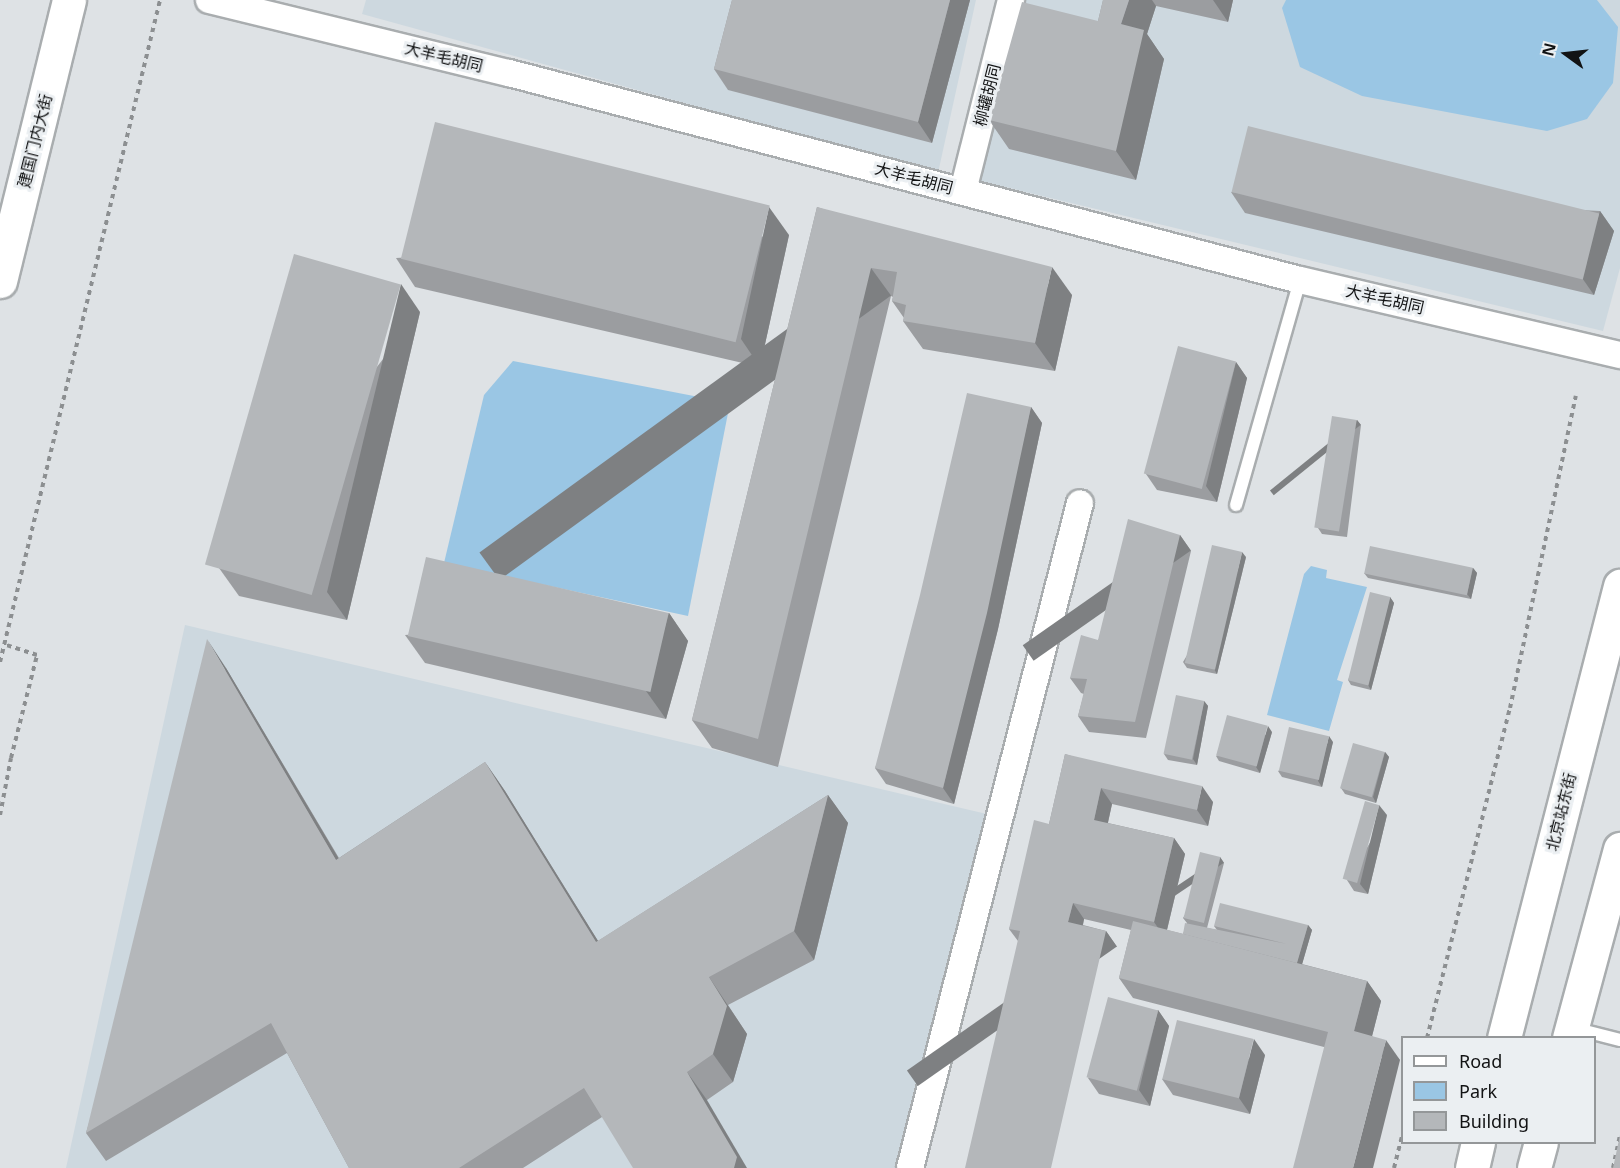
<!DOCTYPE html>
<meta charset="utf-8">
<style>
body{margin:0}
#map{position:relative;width:1620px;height:1168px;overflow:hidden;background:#dee2e5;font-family:"Noto Sans","Noto Sans SC",sans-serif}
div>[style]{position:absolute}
.built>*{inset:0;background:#cdd8df}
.green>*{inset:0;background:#9ac6e4}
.path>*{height:4px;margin-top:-2px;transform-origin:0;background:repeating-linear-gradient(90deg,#8c8f91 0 4.5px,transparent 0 9px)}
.roads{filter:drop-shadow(2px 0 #a9adaf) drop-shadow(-2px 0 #a9adaf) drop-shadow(0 2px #a9adaf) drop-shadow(0 -2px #a9adaf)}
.lane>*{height:12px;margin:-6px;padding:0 6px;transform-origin:6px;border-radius:6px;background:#fff}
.street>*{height:26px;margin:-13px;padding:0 13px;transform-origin:13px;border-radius:13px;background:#fff}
.secondary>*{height:33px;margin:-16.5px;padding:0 16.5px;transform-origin:16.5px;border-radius:16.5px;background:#fff}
.highway>*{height:33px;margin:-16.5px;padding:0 16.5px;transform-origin:16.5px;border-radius:16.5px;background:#fff}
.wall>*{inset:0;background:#9b9da0}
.shaded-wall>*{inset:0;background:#7e8082;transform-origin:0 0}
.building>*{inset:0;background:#b4b7ba;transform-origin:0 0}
span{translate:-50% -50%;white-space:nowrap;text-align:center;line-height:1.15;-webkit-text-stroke:6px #ebeff2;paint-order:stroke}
.street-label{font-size:16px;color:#121314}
.legend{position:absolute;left:1401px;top:1036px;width:195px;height:108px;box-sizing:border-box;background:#ebeff2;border:2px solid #949799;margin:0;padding:8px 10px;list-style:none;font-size:18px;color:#121314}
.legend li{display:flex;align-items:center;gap:12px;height:30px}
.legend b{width:30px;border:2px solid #949799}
.north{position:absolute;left:1536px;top:24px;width:60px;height:60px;-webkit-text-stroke:4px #ebeff2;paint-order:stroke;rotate:285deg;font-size:16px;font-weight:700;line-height:24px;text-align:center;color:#121314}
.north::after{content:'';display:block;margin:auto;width:21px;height:27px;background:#121314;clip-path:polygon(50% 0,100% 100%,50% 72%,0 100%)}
</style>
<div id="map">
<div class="built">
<div style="clip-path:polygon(366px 0,976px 0,938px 173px,362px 14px)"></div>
<div style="clip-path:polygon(1013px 0,1620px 0,1620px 268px,1603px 331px,976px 180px)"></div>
<div style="clip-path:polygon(185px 625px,991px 815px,902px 1168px,66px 1168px)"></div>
</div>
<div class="green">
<div style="clip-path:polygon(1286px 0,1597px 0,1618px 27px,1613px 83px,1587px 119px,1547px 131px,1362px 96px,1300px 67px,1282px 8px)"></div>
<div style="clip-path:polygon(513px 361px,730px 403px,688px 616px,444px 563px,484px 395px)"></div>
<div style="clip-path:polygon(1311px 566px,1327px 570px,1326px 578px,1367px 587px,1337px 680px,1343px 682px,1329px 731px,1267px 715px,1304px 574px)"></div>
</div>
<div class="path">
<div style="left:0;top:662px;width:681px;rotate:-76.41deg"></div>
<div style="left:0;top:815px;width:58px;rotate:-79.1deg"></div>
<div style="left:11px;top:758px;width:106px;rotate:-75.8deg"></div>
<div style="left:37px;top:655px;width:35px;rotate:-162deg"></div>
<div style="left:1427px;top:1038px;width:340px;rotate:-75.9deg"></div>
<div style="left:1510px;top:708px;width:319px;rotate:-78.1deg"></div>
<div style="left:1394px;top:1168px;width:34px;rotate:-76deg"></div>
<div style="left:1613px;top:1168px;width:33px;rotate:-78deg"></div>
</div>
<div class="roads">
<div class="lane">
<div style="left:1236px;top:505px;width:234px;rotate:-74.1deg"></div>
<div style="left:1573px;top:1028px;width:49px;rotate:14.3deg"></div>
</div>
<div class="street">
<div style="left:209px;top:0;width:309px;rotate:13.7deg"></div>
<div style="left:509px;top:73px;width:818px;rotate:14.67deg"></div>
<div style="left:1300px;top:280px;width:329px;rotate:13.2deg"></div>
<div style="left:963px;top:191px;width:197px;rotate:-75.9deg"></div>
<div style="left:910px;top:1168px;width:686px;rotate:-75.66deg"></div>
</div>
<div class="secondary">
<div style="left:1504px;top:1038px;width:467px;rotate:-75.6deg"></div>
<div style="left:1569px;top:1038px;width:196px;rotate:-74.9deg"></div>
<div style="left:1472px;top:1168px;width:27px;rotate:-77deg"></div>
<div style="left:1534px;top:1168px;width:27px;rotate:-75deg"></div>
</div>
<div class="highway">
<div style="left:0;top:281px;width:289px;rotate:-76.2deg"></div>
</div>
</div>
<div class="wall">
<div style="clip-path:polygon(732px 0,970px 0,932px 143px,728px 90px,714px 69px)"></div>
<div style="clip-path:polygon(1103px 0,1233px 0,1228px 22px,1156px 6px,1147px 34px,1164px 59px,1136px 180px,1009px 149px,989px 120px,1098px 21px)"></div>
<div style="clip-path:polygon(1231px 192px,1600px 211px,1614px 231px,1594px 295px,1245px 213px)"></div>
<div style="clip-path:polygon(817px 207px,1072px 295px,1055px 371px,923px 349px,903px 321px,904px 318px,892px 301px,893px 297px,891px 296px,778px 767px,712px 748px,692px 720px)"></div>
<div style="clip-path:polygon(789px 235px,760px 367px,415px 287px,396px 258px)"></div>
<div style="clip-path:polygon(420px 312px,347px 620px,239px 596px,219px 568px)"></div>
<div style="clip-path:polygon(1236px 362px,1247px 378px,1217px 502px,1157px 490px,1146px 474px)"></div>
<div style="clip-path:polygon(1031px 407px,1042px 423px,998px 629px,954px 804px,886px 784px,875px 768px)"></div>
<div style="clip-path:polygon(1357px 420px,1361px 425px,1347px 537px,1322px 534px,1318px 528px)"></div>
<div style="clip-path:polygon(1180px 535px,1191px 551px,1146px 738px,1089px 732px,1078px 716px,1084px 694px,1081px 693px,1070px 678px,1098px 640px)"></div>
<div style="clip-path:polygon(1246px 557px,1217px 674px,1187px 668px,1183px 662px)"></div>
<div style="clip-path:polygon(1473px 568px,1477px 573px,1471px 599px,1368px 578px,1364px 573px)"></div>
<div style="clip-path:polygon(1390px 597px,1394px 603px,1371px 690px,1351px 685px,1348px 680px)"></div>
<div style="clip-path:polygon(669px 613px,688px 641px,666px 719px,425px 663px,405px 635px)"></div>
<div style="clip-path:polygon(226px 668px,339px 858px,485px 762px,505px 791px,598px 941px,828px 795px,848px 823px,814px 960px,728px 1005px,747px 1034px,733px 1082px,707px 1100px,602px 1117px,523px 1168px,349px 1168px,287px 1053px,106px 1161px,86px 1133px)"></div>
<div style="clip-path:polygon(1204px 701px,1208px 706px,1197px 765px,1168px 760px,1164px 754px)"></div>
<div style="clip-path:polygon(1272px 732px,1260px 773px,1219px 761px,1216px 756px)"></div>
<div style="clip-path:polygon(1333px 742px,1322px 787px,1282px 777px,1278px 771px)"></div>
<div style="clip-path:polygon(1385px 752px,1389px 757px,1376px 803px,1345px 794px,1341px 788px)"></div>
<div style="clip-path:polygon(1065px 754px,1213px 802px,1208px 826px,1112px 804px,1108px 823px,1174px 838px,1185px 854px,1167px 930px,1183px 934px,1187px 923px,1183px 918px,1220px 857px,1224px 863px,1207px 928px,1217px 930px,1214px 926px,1308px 925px,1312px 930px,1302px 964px,1367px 981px,1381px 1001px,1372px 1036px,1400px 1060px,1324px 1047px,1133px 998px,1119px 978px,1131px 930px,1084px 919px,1083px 925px,1106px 931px,1117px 947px,1018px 941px,1009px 929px,1049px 824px)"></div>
<div style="clip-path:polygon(1387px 815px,1368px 894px,1354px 891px,1347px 880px)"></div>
<div style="clip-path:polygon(1158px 1010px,1169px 1026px,1150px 1106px,1099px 1094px,1088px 1078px)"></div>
<div style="clip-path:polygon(1265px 1055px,1250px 1114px,1173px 1095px,1162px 1079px)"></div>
</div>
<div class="shaded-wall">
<div style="clip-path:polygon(950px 0,970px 0,932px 143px,918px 122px)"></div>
<div style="clip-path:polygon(1129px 0,1152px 0,1156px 6px,1147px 34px,1164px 59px,1136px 180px,1116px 151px,1121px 24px)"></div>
<div style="clip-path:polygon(1213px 0,1233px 0,1228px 22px)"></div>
<div style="clip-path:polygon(769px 207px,789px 235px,760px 367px,741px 339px)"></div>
<div style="clip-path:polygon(1600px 211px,1614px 231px,1594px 295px,1580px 275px)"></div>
<div style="clip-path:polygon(1052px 267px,1072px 295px,1055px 371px,1035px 343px)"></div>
<div style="left:871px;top:268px;width:34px;height:484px;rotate:54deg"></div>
<div style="clip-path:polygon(401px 284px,420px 312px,347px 620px,327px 592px)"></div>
<div style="clip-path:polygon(1236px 362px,1247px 378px,1217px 502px,1206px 486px)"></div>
<div style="clip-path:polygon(1031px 407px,1042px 423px,998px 629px,954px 804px,943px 788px)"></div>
<div style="left:1357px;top:420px;width:6px;height:112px;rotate:51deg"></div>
<div style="left:1180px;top:535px;width:19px;height:192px;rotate:55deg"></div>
<div style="clip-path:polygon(1242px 552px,1246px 557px,1217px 674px,1214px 669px)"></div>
<div style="clip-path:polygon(1473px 568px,1477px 573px,1471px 599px,1467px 594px)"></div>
<div style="clip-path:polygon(1390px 597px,1394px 603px,1371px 690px,1368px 685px)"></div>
<div style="clip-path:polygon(669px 613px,688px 641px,666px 719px,646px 691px)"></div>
<div style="clip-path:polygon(207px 639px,226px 668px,356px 888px,336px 860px)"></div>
<div style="clip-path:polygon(1204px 701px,1208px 706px,1197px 765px,1193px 759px)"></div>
<div style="clip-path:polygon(1268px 726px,1272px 732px,1260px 773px,1256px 767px)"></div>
<div style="clip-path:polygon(1329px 736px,1333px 742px,1322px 787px,1318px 781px)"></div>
<div style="clip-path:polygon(1385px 752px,1389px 757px,1376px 803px,1373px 797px)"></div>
<div style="clip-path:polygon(485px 762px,505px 791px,616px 970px,596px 942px)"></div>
<div style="clip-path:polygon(1202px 786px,1213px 802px,1208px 826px,1197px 810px)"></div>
<div style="clip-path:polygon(1101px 788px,1112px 804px,1105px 835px,1094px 820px)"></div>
<div style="clip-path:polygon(828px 795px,848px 823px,814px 960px,794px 931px)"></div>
<div style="clip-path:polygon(1379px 805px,1387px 815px,1368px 894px,1360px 884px)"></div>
<div style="clip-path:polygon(1174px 838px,1185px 854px,1165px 938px,1154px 922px)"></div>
<div style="left:1220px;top:857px;width:7px;height:68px;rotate:56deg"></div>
<div style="clip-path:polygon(1073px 903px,1084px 919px,1080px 938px,1068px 922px)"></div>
<div style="clip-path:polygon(1308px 925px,1312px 930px,1299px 975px,1295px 969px)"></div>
<div style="left:1106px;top:931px;width:19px;height:243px;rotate:55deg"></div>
<div style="clip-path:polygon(709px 977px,747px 1034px,733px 1082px,713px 1054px)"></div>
<div style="clip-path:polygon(1367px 981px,1381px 1001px,1368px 1052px,1354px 1031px)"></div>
<div style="clip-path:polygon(1158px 1010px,1169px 1026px,1150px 1106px,1139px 1090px)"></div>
<div style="clip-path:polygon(1254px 1039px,1265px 1055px,1250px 1114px,1239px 1098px)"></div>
<div style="clip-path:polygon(1386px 1040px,1400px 1060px,1373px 1168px,1353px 1168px)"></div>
<div style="clip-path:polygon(687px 1072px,707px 1100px,747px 1168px,734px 1168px)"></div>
</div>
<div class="building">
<div style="clip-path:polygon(732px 0,950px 0,918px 122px,714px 69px)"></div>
<div style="clip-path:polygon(1103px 0,1129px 0,1121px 24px,1144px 30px,1116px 151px,989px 120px,1022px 2px,1098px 21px)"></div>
<div style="left:435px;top:122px;width:345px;height:141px;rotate:14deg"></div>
<div style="left:1248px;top:126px;width:362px;height:68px;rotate:14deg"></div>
<div style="clip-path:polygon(817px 207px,1052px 267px,1035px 343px,903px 321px,906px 305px,892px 301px,897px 272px,871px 268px,758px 739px,692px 720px)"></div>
<div style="left:294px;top:254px;width:111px;height:323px;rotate:16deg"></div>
<div style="left:1178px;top:346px;width:60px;height:132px;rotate:15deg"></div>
<div style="clip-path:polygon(967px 393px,1031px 407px,987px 613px,943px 788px,875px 768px,920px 595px)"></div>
<div style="left:1332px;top:416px;width:25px;height:113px;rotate:9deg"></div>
<div style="clip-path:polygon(1128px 519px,1180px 535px,1135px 722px,1078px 716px,1087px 679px,1070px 678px,1081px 635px,1098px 640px)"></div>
<div style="left:1212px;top:545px;width:31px;height:121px;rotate:13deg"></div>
<div style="left:1370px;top:546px;width:105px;height:28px;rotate:12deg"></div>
<div style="left:426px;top:557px;width:249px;height:81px;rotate:13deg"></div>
<div style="left:1370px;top:592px;width:21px;height:91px;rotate:14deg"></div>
<div style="clip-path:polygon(207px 639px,336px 860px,485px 762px,596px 942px,828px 795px,794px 931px,709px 977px,727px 1006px,713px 1054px,687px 1072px,737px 1157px,734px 1168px,633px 1168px,584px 1088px,459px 1168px,349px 1168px,271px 1023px,86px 1133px)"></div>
<div style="left:1176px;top:695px;width:29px;height:60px;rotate:12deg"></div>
<div style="left:1227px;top:715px;width:42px;height:42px;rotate:15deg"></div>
<div style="left:1289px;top:727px;width:41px;height:45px;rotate:13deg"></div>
<div style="left:1353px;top:743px;width:33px;height:47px;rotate:16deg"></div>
<div style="clip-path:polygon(1065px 754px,1202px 786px,1197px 810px,1101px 788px,1094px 820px,1174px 838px,1154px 922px,1073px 903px,1068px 922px,1106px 931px,1051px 1168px,965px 1168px,1020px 931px,1009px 929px,1034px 820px,1049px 824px)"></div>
<div style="left:1365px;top:801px;width:15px;height:81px;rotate:16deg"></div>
<div style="left:1200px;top:852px;width:21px;height:68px;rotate:14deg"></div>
<div style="clip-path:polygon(1220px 903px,1308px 925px,1297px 963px,1183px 934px,1185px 923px,1287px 944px,1214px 926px)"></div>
<div style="clip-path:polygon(1133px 921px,1367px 981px,1354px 1031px,1386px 1040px,1353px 1168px,1293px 1168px,1328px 1032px,1119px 978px)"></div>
<div style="left:1108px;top:997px;width:52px;height:83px;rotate:15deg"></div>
<div style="left:1177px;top:1020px;width:79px;height:61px;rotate:14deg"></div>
<div style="clip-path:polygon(1620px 1135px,1620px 1168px,1613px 1168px)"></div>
</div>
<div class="street-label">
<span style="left:444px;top:57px;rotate:14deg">大羊毛胡同</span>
<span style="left:987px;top:95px;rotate:-76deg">柳罐胡同</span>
<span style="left:35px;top:141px;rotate:-76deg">建国门内大街</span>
<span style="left:914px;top:178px;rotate:15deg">大羊毛胡同</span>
<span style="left:1385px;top:299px;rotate:13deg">大羊毛胡同</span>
<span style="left:1561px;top:812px;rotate:-76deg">北京站东街</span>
</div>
<ul class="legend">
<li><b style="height:8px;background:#fff"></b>Road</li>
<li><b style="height:16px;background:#9ac6e4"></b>Park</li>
<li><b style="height:16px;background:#b4b7ba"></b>Building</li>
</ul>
<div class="north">N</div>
</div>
